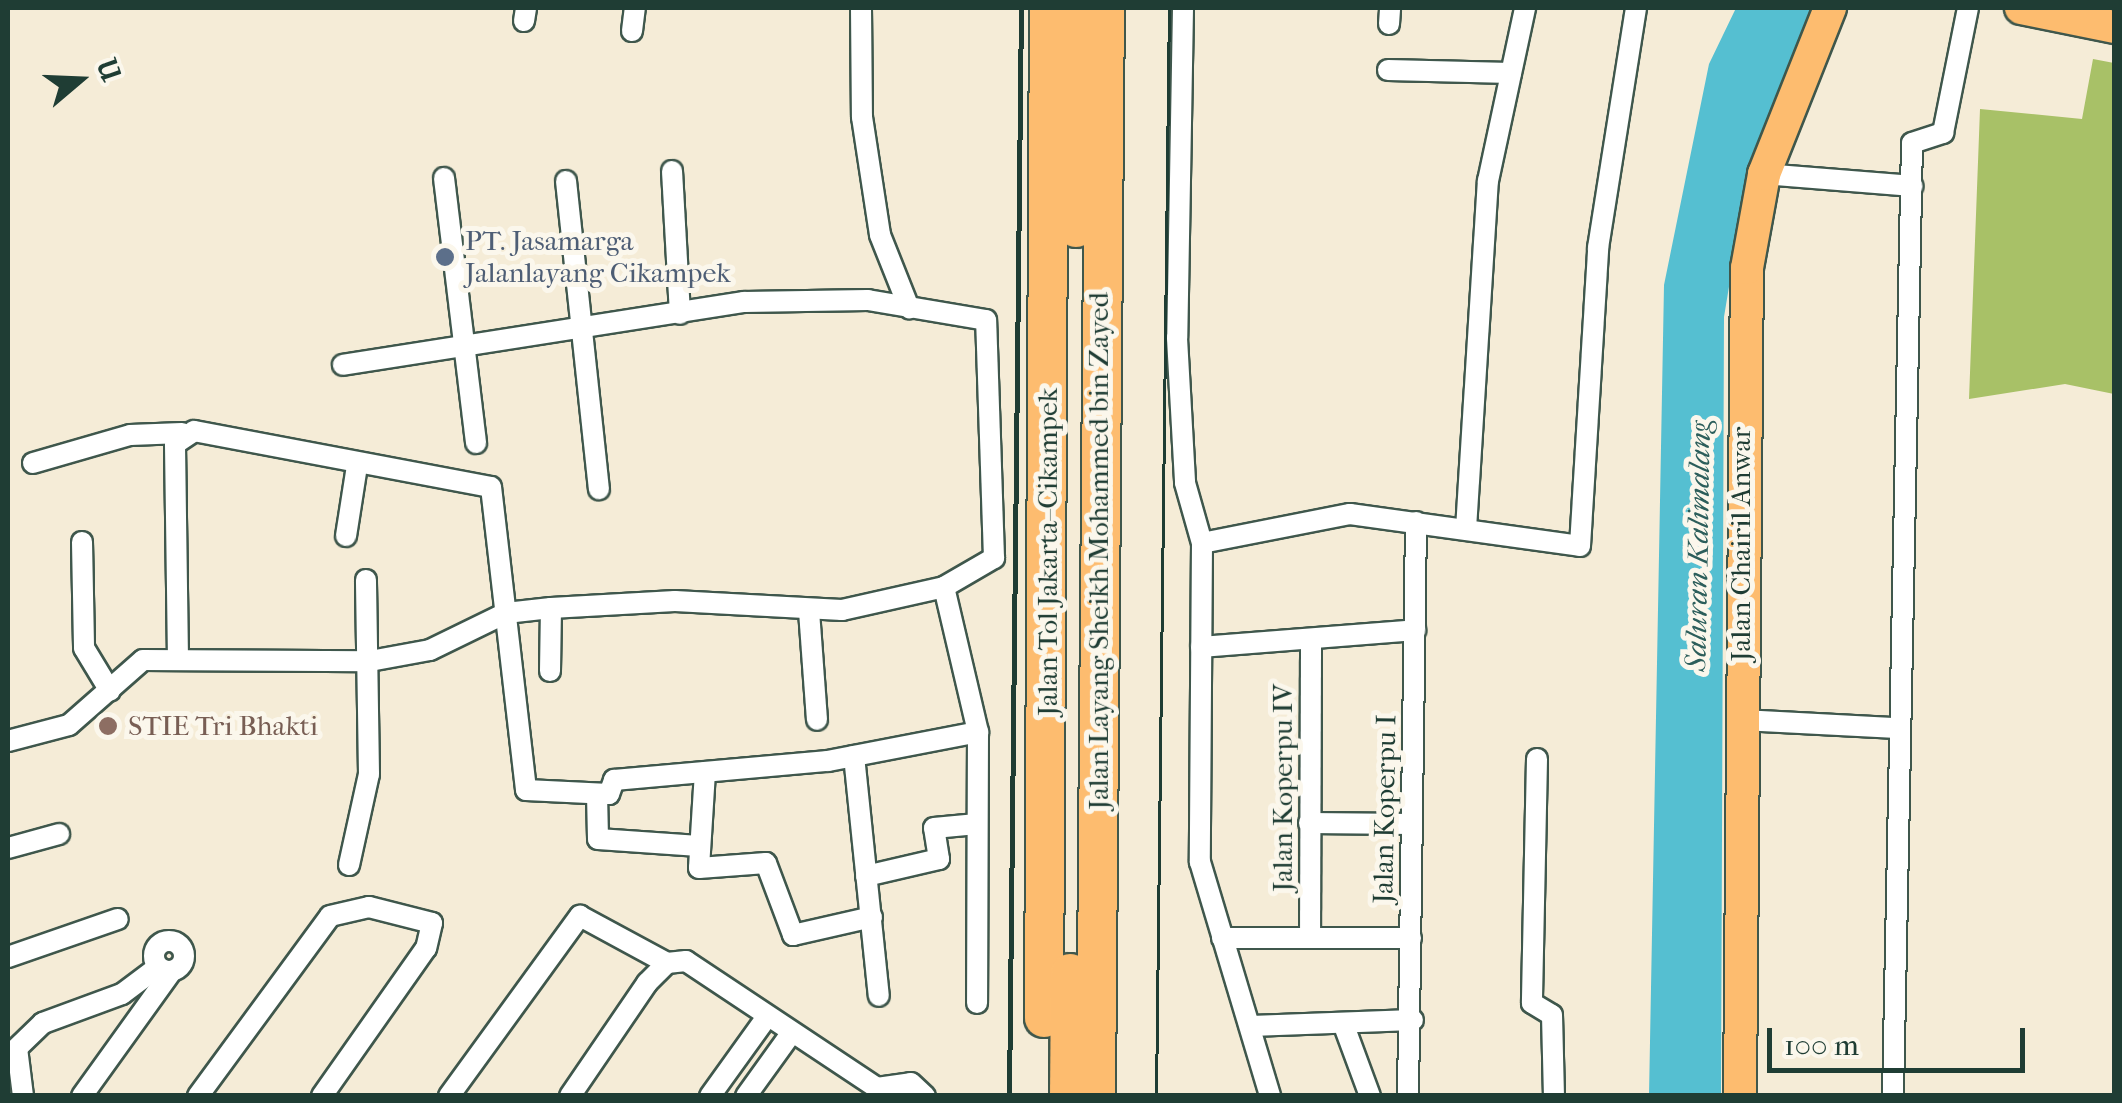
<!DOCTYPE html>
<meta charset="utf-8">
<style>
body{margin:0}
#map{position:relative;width:2122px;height:1103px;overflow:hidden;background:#f5ecd7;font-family:"IM FELL French Canon",serif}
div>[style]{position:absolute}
.green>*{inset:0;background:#a8c167}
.water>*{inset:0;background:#55bfd1}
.roads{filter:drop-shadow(2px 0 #3f574c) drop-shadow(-2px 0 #3f574c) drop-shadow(0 2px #3f574c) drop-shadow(0 -2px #3f574c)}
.minor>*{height:20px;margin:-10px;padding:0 10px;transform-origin:10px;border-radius:10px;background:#fff}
.minor>.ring{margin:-10px;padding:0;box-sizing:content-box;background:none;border:20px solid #fff;border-radius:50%}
.primary>*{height:32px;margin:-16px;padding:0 16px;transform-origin:16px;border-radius:16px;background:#fdbc6f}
.motorway>*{height:38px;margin:-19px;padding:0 19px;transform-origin:19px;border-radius:19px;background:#fdbc6f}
.tram>*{height:2.5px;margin:-1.25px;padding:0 1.25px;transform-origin:1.25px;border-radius:1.25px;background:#1f3d34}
.rail>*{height:5px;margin:-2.5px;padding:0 2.5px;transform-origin:2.5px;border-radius:2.5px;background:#1f3d34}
.dots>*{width:28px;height:28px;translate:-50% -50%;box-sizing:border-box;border:5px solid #fbf7ec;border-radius:50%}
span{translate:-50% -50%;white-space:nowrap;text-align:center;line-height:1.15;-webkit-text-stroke:10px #fbf7ec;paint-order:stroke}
.service-label{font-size:28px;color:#4e5e75}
.left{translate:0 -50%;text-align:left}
.street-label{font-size:28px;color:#1f3d34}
.education-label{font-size:28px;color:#785e54}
.water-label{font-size:30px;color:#2c5e5b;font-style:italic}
.frame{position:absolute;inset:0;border:10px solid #1f3d34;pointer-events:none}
.north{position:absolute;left:30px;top:30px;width:100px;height:100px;-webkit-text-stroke:8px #fbf7ec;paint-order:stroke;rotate:71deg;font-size:28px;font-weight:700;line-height:40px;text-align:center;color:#1f3d34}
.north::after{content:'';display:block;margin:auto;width:35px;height:45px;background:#1f3d34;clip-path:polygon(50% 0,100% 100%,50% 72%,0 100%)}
.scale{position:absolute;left:1767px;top:1028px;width:258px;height:45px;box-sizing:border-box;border:5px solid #1f3d34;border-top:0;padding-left:12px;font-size:30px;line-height:35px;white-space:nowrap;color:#1f3d34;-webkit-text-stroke:8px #fbf7ec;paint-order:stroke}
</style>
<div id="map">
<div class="green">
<div style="clip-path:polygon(2093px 59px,2114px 63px,2114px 394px,2065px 384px,1969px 399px,1980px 109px,2082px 119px)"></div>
</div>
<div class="water">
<div style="clip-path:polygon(1736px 8px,1813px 8px,1750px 160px,1724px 317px,1721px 1095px,1649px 1096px,1664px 285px,1709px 64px)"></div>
</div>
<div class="roads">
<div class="minor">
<div style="left:861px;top:8px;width:109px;rotate:89.5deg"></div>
<div style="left:862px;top:117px;width:119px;rotate:81.3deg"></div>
<div style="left:880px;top:235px;width:79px;rotate:68.3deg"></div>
<div style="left:1183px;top:8px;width:330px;rotate:91deg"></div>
<div style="left:1177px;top:338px;width:145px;rotate:86.8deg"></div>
<div style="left:1185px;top:483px;width:62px;rotate:74.2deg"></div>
<div style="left:1202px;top:543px;width:319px;rotate:90.4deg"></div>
<div style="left:1200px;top:862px;width:244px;rotate:73.3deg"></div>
<div style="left:524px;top:21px;width:13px;rotate:-81deg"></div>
<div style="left:1389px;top:24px;width:16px;rotate:-86deg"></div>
<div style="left:632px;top:31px;width:23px;rotate:-83deg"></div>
<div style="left:1388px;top:70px;width:123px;rotate:1.4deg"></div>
<div style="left:672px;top:171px;width:143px;rotate:86.8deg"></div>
<div style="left:1764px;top:174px;width:149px;rotate:4.6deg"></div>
<div style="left:444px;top:178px;width:267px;rotate:83.1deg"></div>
<div style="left:566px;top:181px;width:310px;rotate:83.9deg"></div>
<div style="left:33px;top:463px;width:101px;rotate:-16.1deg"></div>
<div style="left:130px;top:435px;width:52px;rotate:-2.2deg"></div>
<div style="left:1466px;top:529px;width:349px;rotate:-86.4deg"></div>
<div style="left:1488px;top:181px;width:177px;rotate:-77.9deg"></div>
<div style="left:346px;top:536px;width:71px;rotate:-81.1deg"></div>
<div style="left:82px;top:542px;width:106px;rotate:88.9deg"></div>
<div style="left:84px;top:648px;width:50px;rotate:58.8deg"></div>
<div style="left:1202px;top:543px;width:151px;rotate:-11.1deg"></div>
<div style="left:1350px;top:514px;width:232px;rotate:7.9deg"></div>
<div style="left:1580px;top:546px;width:299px;rotate:-86.5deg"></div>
<div style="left:1598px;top:248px;width:243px;rotate:-81deg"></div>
<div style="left:944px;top:587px;width:149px;rotate:76.8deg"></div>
<div style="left:978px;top:732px;width:271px;rotate:90.2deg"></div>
<div style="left:809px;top:611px;width:109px;rotate:85.8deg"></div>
<div style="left:1201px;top:647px;width:215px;rotate:-4.5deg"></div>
<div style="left:178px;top:660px;width:216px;rotate:-90.8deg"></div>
<div style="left:175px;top:444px;width:23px;rotate:-34deg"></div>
<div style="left:194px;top:431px;width:302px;rotate:10.7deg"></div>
<div style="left:491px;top:487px;width:305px;rotate:83.4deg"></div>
<div style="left:526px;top:790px;width:83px;rotate:2.8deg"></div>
<div style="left:609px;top:794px;width:15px;rotate:-70deg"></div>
<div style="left:614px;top:780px;width:215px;rotate:-5.1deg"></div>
<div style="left:828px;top:761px;width:153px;rotate:-10.9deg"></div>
<div style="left:550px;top:671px;width:63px;rotate:-89.1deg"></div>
<div style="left:1742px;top:720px;width:155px;rotate:3deg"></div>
<div style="left:8px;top:741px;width:63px;rotate:-14.7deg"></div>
<div style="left:69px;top:725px;width:98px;rotate:-41.3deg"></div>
<div style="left:143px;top:660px;width:227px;rotate:0.3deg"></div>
<div style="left:370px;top:661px;width:61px;rotate:-10.4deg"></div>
<div style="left:430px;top:650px;width:85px;rotate:-26deg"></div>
<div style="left:506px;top:613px;width:45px;rotate:-6.3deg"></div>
<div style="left:551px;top:608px;width:124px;rotate:-3.2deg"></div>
<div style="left:675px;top:601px;width:167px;rotate:3.1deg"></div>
<div style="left:842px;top:610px;width:105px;rotate:-12.7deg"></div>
<div style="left:944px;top:587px;width:58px;rotate:-30.1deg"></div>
<div style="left:994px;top:558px;width:238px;rotate:-91.9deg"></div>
<div style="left:986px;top:320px;width:120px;rotate:-170.4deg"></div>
<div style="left:868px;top:300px;width:124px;rotate:179.1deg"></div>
<div style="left:744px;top:302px;width:406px;rotate:171.1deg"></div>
<div style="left:854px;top:756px;width:241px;rotate:84.1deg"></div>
<div style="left:1537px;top:759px;width:244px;rotate:91.2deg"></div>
<div style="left:1532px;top:1003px;width:23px;rotate:31deg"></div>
<div style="left:1552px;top:1015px;width:81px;rotate:88.6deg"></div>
<div style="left:705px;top:772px;width:96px;rotate:93.6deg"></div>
<div style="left:699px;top:868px;width:67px;rotate:-4.3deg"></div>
<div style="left:766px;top:863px;width:77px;rotate:69.4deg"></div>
<div style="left:793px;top:935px;width:81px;rotate:-12.8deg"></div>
<div style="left:597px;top:794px;width:45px;rotate:88.7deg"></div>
<div style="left:598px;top:839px;width:101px;rotate:4deg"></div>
<div style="left:1309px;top:823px;width:103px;rotate:0.6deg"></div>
<div style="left:8px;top:848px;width:53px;rotate:-15.4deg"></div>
<div style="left:349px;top:865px;width:93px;rotate:-77.6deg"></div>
<div style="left:369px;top:774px;width:194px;rotate:-90.9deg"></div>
<div style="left:866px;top:876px;width:75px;rotate:-13.1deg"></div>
<div style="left:939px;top:859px;width:31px;rotate:-99deg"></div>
<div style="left:934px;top:828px;width:43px;rotate:-5.3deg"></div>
<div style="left:1310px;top:937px;width:298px;rotate:-89.8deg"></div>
<div style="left:1222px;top:938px;width:189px"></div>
<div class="ring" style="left:154px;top:941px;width:10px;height:10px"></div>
<div style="left:8px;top:957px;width:116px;rotate:-19.1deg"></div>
<div style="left:1343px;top:1023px;width:78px;rotate:69.7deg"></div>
<div style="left:1251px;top:1026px;width:162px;rotate:-2.1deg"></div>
<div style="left:23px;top:1096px;width:48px;rotate:-97.1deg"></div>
<div style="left:17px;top:1048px;width:36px;rotate:-44deg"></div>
<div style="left:43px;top:1023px;width:84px;rotate:-20.2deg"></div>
<div style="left:122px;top:994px;width:45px;rotate:-36.9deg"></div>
<div style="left:82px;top:1096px;width:153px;rotate:-54.3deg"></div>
<div style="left:198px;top:1096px;width:223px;rotate:-53.7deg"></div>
<div style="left:330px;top:916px;width:40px;rotate:-13deg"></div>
<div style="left:369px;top:907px;width:65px;rotate:14.3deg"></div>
<div style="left:432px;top:923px;width:26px;rotate:103deg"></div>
<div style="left:426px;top:948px;width:181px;rotate:125.1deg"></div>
<div style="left:449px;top:1096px;width:223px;rotate:-54deg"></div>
<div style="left:580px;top:916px;width:99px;rotate:28.4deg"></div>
<div style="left:570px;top:1096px;width:137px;rotate:-55.7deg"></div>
<div style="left:647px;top:983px;width:28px;rotate:-45deg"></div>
<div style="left:667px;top:963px;width:19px;rotate:-6deg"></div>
<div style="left:686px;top:961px;width:229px;rotate:33.6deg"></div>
<div style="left:877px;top:1088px;width:34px;rotate:-8deg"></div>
<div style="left:911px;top:1083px;width:19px;rotate:43deg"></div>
<div style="left:710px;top:1096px;width:96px;rotate:-54.3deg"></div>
<div style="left:746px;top:1096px;width:75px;rotate:-54.2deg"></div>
<div style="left:1408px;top:1096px;width:574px;rotate:-89.2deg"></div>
<div style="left:1893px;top:1096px;width:953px;rotate:-88.86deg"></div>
<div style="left:1912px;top:143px;width:33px;rotate:-18deg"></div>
<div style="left:1943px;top:133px;width:127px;rotate:-78.7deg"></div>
</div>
<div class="primary">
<div style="left:2021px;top:8px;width:95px;rotate:11.5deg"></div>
<div style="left:1740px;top:1096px;width:828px;rotate:-89.52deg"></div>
<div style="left:1747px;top:268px;width:96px;rotate:-79.7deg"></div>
<div style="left:1764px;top:174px;width:179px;rotate:-68.3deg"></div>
</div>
<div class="motorway">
<div style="left:1076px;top:228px;width:220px;rotate:-89.5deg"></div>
<div style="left:1044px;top:1018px;width:1010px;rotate:-89.72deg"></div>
<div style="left:1069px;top:1096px;width:123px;rotate:-89.5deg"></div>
<div style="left:1096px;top:1096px;width:1088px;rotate:-89.53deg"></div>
</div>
</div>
<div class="tram">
<div style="left:1156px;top:1096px;width:1088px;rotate:-89.32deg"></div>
</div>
<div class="rail">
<div style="left:1009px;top:1096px;width:1088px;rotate:-89.37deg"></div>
</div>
<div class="dots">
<div style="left:445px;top:257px;background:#5c6f8a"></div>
<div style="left:108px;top:726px;background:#8d6e63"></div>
</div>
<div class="service-label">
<span class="left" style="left:465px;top:257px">PT. Jasamarga<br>Jalanlayang Cikampek</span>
</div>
<div class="street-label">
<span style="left:1741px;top:544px;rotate:-90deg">Jalan Chairil Anwar</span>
<span style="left:1099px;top:551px;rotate:-90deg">Jalan Layang Sheikh Mohammed bin Zayed</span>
<span style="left:1048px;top:552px;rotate:-90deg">Jalan Tol Jakarta–Cikampek</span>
<span style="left:1283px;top:788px;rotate:-90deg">Jalan Koperpu IV</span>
<span style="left:1385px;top:809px;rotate:-89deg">Jalan Koperpu I</span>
</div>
<div class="education-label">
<span class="left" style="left:128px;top:726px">STIE Tri Bhakti</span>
</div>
<div class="water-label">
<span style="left:1699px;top:546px;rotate:-89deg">Saluran Kalimalang</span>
</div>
<div class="frame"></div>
<div class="north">U</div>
<div class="scale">100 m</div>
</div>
